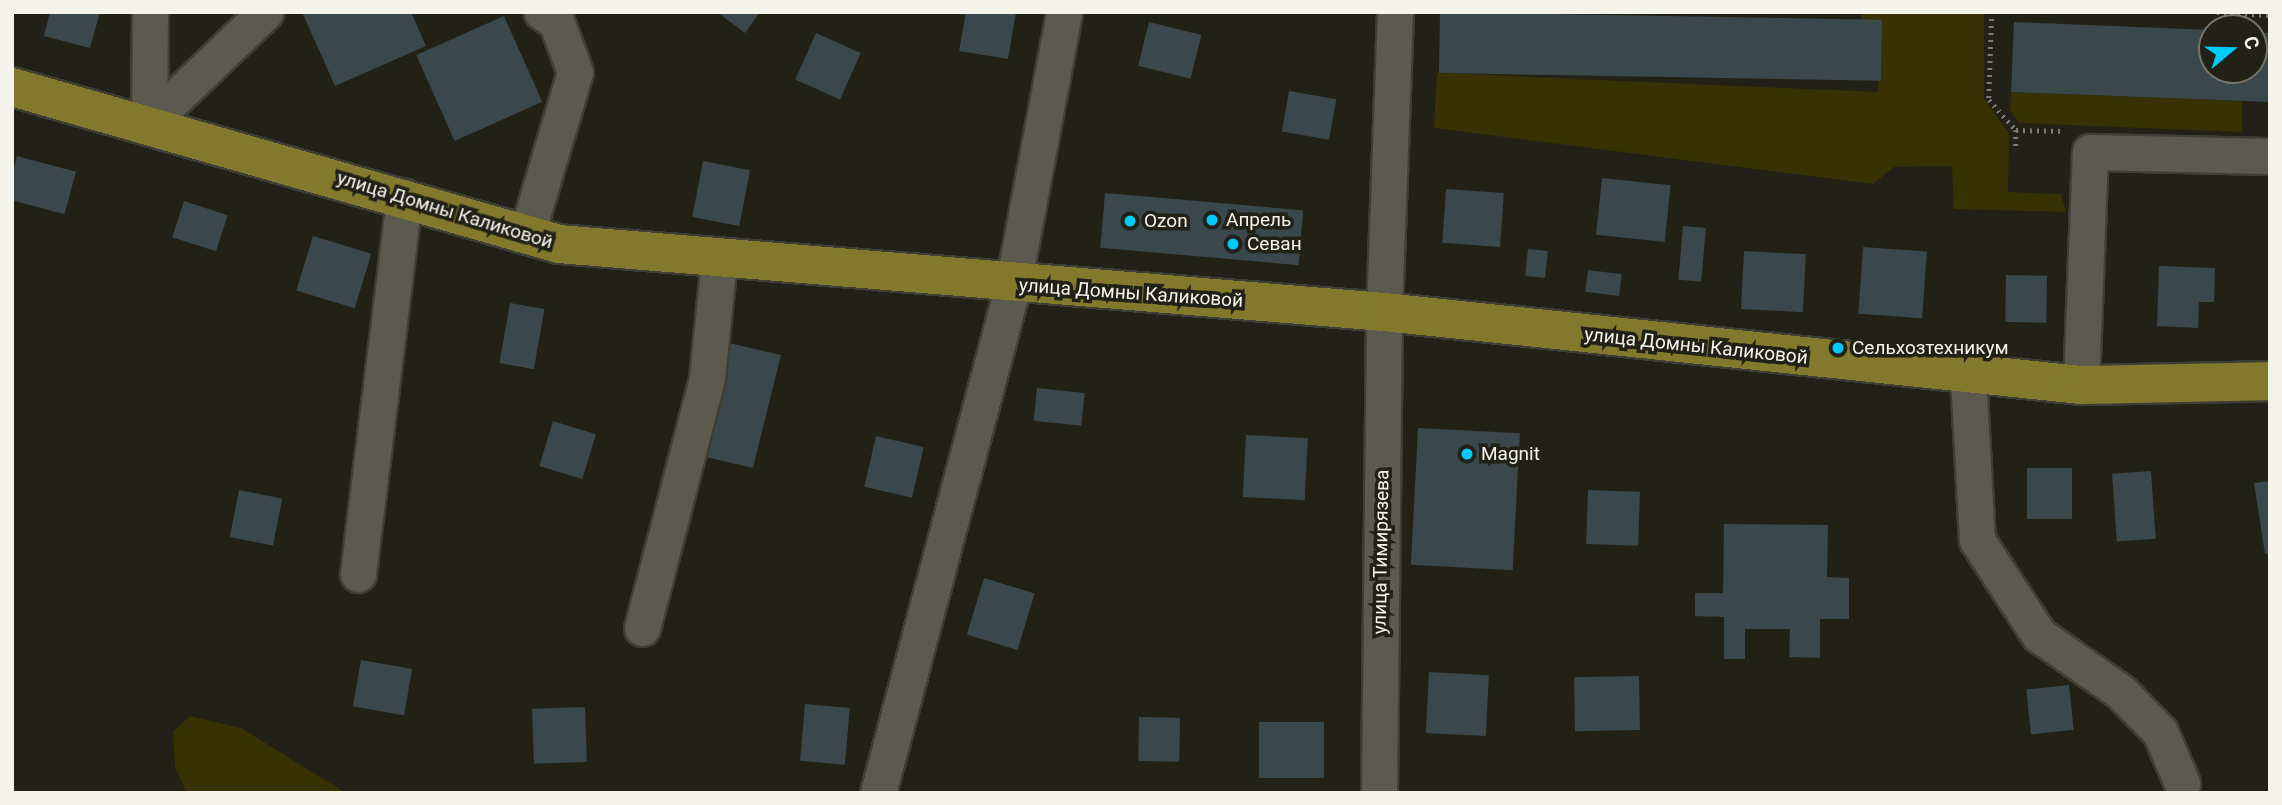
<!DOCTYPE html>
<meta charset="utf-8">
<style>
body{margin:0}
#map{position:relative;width:2282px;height:805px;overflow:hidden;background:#222117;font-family:Roboto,sans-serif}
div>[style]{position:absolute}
.green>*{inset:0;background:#373103}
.building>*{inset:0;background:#3a474b;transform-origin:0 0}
.path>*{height:4.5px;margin-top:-2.25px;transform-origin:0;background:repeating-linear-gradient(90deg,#7e7d75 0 2px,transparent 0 7px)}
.roads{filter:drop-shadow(2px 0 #3f3e36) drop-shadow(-2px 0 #3f3e36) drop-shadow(0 2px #3f3e36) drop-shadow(0 -2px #3f3e36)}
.minor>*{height:35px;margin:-17.5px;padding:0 17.5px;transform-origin:17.5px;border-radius:17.5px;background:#5c5a4f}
.major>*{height:38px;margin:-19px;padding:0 19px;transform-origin:19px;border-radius:19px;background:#82792c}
.dots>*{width:19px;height:19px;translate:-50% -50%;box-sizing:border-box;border:4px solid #222117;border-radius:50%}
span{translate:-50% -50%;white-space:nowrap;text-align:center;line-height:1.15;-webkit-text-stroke:7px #222117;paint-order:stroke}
.street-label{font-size:19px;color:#f4f3ec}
.poi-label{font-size:19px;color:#f4f3ec}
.left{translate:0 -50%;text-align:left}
.frame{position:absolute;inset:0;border:14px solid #f4f3ec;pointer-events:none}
.north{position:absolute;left:2198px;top:14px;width:70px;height:70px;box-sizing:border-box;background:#222117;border:2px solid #76756c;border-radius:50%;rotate:71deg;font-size:19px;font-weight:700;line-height:28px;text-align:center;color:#f4f3ec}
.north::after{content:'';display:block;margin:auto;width:24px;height:32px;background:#00cbf8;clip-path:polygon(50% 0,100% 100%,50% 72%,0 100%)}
</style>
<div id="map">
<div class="green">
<div style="clip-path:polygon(1861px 12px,1984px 12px,1984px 99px,2009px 133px,2008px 192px,2061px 194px,2066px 212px,1954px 209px,1952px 166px,1894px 167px,1873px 184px,1434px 128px,1437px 73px,1878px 92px,1881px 23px,1861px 22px)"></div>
<div style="clip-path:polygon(2011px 92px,2242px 101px,2242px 132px,2019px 123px,2010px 110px)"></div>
<div style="clip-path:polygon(190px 716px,241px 728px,346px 793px,187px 793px,175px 767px,173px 732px)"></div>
</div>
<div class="building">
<div style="clip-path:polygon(50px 12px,100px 12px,90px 48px,44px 36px)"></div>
<div style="clip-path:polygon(302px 12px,411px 12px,426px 46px,335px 86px)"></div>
<div style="clip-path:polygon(717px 12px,760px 12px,745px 33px)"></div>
<div style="clip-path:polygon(966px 12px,1016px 12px,1008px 59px,959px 51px)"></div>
<div style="left:1440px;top:12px;width:442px;height:61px;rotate:1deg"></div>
<div style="left:504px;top:16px;width:94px;height:96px;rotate:66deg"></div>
<div style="left:1149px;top:22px;width:54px;height:45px;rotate:14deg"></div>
<div style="clip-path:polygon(2014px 22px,2212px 30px,2212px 70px,2254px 70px,2254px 32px,2270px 33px,2270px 102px,2011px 92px)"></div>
<div style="left:816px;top:33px;width:49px;height:51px;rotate:24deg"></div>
<div style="left:1289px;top:91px;width:48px;height:41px;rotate:10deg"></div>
<div style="left:17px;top:156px;width:61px;height:44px;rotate:15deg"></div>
<div style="left:703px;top:161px;width:48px;height:57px;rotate:11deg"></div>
<div style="left:1602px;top:178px;width:69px;height:57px;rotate:6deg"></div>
<div style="left:1446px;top:189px;width:58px;height:54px;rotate:4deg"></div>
<div style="left:1105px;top:193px;width:199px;height:55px;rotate:5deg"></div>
<div style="left:184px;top:201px;width:46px;height:38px;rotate:18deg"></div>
<div style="left:1683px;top:226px;width:23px;height:54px;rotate:5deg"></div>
<div style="left:313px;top:236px;width:61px;height:57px;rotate:17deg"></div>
<div style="left:1863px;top:247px;width:64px;height:67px;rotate:4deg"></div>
<div style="left:1528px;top:249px;width:20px;height:27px;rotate:6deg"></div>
<div style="left:1744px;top:251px;width:62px;height:58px;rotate:3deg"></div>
<div style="clip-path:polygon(2159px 266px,2215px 268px,2214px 302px,2199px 302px,2198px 328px,2157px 326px)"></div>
<div style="left:1588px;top:270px;width:34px;height:22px;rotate:7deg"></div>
<div style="left:2006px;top:275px;width:41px;height:47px;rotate:1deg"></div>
<div style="left:510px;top:303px;width:35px;height:61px;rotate:10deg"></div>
<div style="clip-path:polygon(724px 342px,781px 355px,753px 468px,706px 457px,715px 420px,706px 418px)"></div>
<div style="left:1037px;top:388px;width:48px;height:33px;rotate:6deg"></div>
<div style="left:553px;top:421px;width:45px;height:47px;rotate:17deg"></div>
<div style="left:1418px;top:428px;width:102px;height:137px;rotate:3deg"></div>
<div style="left:1246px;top:435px;width:62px;height:62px;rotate:3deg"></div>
<div style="left:876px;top:436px;width:49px;height:52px;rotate:13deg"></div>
<div style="left:2027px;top:468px;width:45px;height:51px"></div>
<div style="left:2151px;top:471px;width:68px;height:39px;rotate:86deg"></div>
<div style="clip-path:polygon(2270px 481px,2270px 553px,2265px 554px,2254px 483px)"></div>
<div style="left:239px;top:490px;width:44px;height:48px;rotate:11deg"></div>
<div style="left:1588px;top:490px;width:52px;height:54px;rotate:2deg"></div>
<div style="clip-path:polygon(1724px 524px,1828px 525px,1827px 577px,1849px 578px,1849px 619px,1820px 619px,1820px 658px,1789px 657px,1790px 629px,1745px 629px,1745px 659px,1724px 659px,1724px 617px,1695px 616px,1695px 593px,1723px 593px)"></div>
<div style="left:984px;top:578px;width:53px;height:59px;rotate:17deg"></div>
<div style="left:361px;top:660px;width:52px;height:47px;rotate:10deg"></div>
<div style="left:1429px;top:672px;width:60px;height:61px;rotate:3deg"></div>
<div style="left:1639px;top:676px;width:54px;height:65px;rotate:89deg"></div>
<div style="left:2069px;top:685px;width:45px;height:43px;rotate:84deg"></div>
<div style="left:805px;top:704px;width:45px;height:57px;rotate:5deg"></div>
<div style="left:585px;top:707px;width:55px;height:53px;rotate:88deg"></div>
<div style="left:1139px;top:717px;width:41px;height:44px;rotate:1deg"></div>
<div style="left:1259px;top:722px;width:65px;height:56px"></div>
</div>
<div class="path">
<div style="left:1992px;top:12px;width:88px;rotate:92deg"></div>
<div style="left:1989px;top:100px;width:40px;rotate:48deg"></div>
<div style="left:2016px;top:130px;width:20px;rotate:90deg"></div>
<div style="left:2217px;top:12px;width:53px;rotate:3.2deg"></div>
<div style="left:2016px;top:130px;width:48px;rotate:1.2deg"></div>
</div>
<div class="roads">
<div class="minor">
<div style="left:149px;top:123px;width:161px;rotate:-43.7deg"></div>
<div style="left:149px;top:123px;width:111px;rotate:-89.5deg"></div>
<div style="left:527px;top:233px;width:168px;rotate:-73.4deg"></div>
<div style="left:575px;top:72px;width:54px;rotate:-110.4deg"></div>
<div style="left:556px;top:21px;width:17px;rotate:-147deg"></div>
<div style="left:1968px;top:375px;width:165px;rotate:86.9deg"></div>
<div style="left:1977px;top:540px;width:113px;rotate:56.9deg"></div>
<div style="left:2039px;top:635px;width:100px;rotate:34.8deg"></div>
<div style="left:2121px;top:692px;width:56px;rotate:45.7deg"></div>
<div style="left:2160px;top:732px;width:56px;rotate:66.7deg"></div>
<div style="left:2081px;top:385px;width:233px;rotate:-87.8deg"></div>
<div style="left:2090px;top:152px;width:180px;rotate:1.3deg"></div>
<div style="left:358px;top:574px;width:380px;rotate:-83deg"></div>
<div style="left:642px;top:628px;width:258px;rotate:-75.4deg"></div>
<div style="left:707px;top:378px;width:119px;rotate:-84.2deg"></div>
<div style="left:878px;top:793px;width:526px;rotate:-75.12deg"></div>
<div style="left:1013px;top:285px;width:278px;rotate:-79.4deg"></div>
<div style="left:1379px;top:793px;width:481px;rotate:-89.4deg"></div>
<div style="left:1384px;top:312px;width:300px;rotate:-87.9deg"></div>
</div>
<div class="major">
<div style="left:12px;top:87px;width:569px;rotate:16.01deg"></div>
<div style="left:559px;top:244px;width:828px;rotate:4.71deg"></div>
<div style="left:1384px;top:312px;width:701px;rotate:5.98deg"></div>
<div style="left:2081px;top:385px;width:189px;rotate:-1.2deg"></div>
</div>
</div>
<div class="dots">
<div style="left:1212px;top:220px;background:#00cbf8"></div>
<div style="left:1130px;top:221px;background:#00cbf8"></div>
<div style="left:1233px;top:244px;background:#00cbf8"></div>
<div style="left:1838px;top:348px;background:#00cbf8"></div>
<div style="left:1467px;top:454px;background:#00cbf8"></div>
</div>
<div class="street-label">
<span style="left:445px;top:210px;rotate:17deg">улица Домны Каликовой</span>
<span style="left:1131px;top:293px;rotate:4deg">улица Домны Каликовой</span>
<span style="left:1696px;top:346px;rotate:6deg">улица Домны Каликовой</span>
<span style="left:1381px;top:552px;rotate:-89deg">улица Тимирязева</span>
</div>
<div class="poi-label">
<span class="left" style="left:1226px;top:220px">Апрель</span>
<span class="left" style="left:1144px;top:221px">Ozon</span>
<span class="left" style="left:1247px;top:244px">Севан</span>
<span class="left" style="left:1852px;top:348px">Сельхозтехникум</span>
<span class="left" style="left:1481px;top:454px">Magnit</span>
</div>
<div class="frame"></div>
<div class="north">С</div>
</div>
